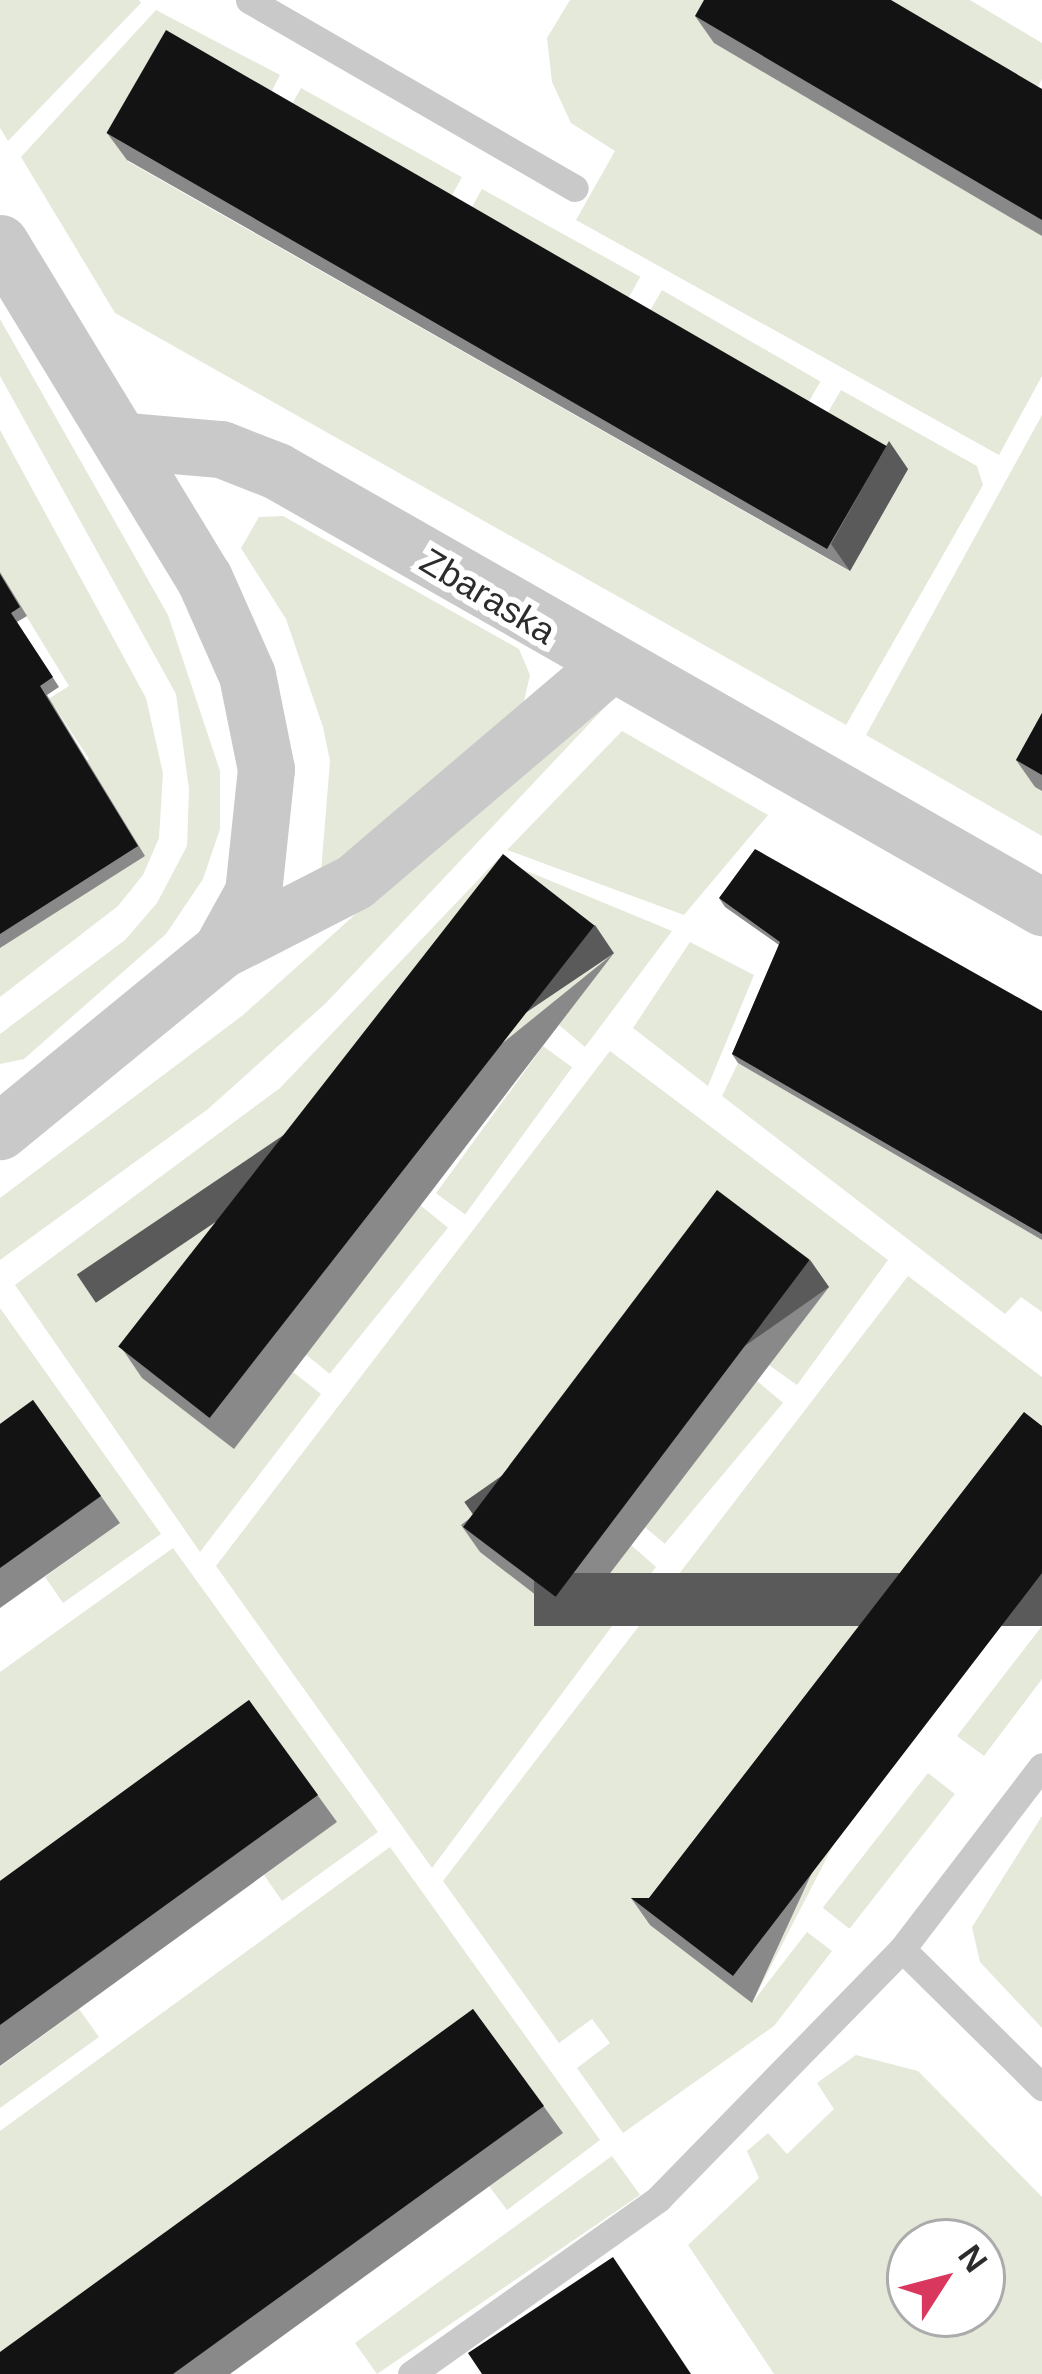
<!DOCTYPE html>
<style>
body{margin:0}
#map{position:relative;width:1042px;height:2374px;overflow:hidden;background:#fff;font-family:Arial,sans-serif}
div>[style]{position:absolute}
.green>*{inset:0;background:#e4e9da;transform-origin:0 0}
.service>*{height:27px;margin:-13.5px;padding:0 13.5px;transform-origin:13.5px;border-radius:13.5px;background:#c9c9c9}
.minor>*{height:57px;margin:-28.5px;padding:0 28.5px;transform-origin:28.5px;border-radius:28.5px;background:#c9c9c9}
.wall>*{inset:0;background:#898989}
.shaded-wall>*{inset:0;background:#5a5a5a;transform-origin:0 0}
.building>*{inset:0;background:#131313;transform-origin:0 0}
span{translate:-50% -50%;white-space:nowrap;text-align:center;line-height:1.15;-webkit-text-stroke:12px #fff;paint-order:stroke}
.street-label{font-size:36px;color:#2c2c2c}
.north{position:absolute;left:886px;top:2218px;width:120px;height:120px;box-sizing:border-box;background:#fff;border:3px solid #ababab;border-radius:50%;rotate:54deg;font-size:33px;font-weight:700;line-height:48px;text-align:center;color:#2c2c2c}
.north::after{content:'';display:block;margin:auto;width:42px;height:54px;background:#d9375e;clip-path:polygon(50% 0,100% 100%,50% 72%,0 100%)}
</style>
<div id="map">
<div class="green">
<div style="clip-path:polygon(0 0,139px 0,141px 3px,8px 141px,0 128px)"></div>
<div style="clip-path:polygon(570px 0,739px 0,1042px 236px,1042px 376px,999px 455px,576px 220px,615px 151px,571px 123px,552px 82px,547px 38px)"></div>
<div style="clip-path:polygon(880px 0,970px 0,1042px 43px,1042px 79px,1031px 98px)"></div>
<div style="clip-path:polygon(156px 10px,280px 75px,265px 104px,127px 161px,849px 571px,908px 469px,823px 421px,841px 390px,977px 466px,983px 485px,846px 725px,115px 313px,21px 157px)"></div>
<div style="left:301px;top:88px;width:184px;height:32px;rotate:29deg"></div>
<div style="left:482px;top:189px;width:181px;height:33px;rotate:29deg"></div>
<div style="left:662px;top:290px;width:183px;height:34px;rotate:30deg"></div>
<div style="clip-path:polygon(0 319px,168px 615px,220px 771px,220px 829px,203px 879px,166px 934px,24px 1059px,0 1064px,0 1034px,125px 940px,157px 903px,187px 846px,189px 789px,176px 694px,0 376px)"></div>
<div style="clip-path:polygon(1042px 415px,1042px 836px,866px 735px)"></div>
<div style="clip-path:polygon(0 430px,146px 698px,163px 773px,159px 838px,143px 875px,118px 906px,0 997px,0 948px,43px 791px,89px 759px,54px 706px,2px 728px,69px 686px,0 573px)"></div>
<div style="clip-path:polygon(283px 516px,519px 649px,530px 675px,521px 715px,321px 872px,330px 761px,323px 727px,286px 619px,241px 548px,259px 517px)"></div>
<div style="clip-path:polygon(608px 704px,326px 1003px,208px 1109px,0 1260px,0 1198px,243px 1015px,583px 710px)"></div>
<div style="clip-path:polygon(622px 731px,768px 815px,684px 915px,507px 850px)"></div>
<div style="clip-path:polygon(498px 859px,672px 931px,585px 1047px,559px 1025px,613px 953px,233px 1448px,293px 1372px,321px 1394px,200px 1552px,15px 1285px,280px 1088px)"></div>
<div style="clip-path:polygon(690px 942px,754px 975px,708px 1086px,633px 1028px)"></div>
<div style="left:543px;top:1046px;width:36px;height:182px;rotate:36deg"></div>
<div style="clip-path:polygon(610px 1051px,888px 1260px,797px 1385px,769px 1365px,828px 1287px,631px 1545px,656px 1567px,432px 1868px,216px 1566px)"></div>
<div style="clip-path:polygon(738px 1063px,1042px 1240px,1042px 1312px,1021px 1297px,1005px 1314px,722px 1096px)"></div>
<div style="left:420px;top:1205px;width:36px;height:188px;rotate:39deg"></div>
<div style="clip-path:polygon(908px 1276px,1042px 1377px,1042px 1440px,752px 2003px,807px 1932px,832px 1951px,774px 2026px,623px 2133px,577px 2068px,610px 2043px,592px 2019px,559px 2043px,443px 1881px)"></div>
<div style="clip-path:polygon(0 1308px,161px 1534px,63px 1603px,45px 1577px,119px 1523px,0 1465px)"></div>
<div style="left:757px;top:1381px;width:34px;height:184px;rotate:40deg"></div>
<div style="clip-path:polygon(173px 1548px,378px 1832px,282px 1901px,264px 1875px,337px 1822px,0 1922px,0 1672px)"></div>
<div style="clip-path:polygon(1042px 1626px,1042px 1679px,984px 1756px,957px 1736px)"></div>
<div style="left:928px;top:1773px;width:34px;height:171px;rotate:38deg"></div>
<div style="clip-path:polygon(1042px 1816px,1042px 2028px,980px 1962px,972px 1927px)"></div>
<div style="clip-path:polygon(390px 1847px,600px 2140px,507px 2210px,489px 2186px,0 2374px,0 2131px)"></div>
<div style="clip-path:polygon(79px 2009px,99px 2037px,0 2108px,0 2067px)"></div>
<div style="clip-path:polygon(evenodd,856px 2055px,918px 2071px,1042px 2197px,1042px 2374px,774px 2374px,688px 2245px,759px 2178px,747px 2151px,768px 2133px,787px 2154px,834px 2109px,817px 2083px,856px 2055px,910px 2242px,982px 2242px,982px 2314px,910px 2314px,910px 2242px)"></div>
<div style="clip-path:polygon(612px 2156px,640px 2195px,377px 2374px,355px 2343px)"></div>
</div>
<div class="service">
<div style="left:249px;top:0;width:376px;rotate:30deg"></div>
<div style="left:902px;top:1949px;width:197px;rotate:44.6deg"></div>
<div style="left:411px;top:2374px;width:303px;rotate:-35.3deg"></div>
<div style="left:658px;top:2199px;width:349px;rotate:-45.7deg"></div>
<div style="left:902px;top:1949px;width:230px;rotate:-52.6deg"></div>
</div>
<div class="minor">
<div style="left:0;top:243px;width:392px;rotate:58.7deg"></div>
<div style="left:204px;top:578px;width:106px;rotate:66.1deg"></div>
<div style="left:247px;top:675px;width:96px;rotate:78.6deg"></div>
<div style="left:266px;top:769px;width:124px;rotate:96deg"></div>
<div style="left:253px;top:892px;width:66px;rotate:118.9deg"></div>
<div style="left:221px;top:950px;width:286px;rotate:140.7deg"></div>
<div style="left:127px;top:441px;width:94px;rotate:4.9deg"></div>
<div style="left:221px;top:449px;width:60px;rotate:21.4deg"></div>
<div style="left:277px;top:471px;width:881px;rotate:29.68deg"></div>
<div style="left:221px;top:950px;width:149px;rotate:-27.1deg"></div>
<div style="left:354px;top:882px;width:333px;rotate:-40.4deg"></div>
</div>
<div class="wall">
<div style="clip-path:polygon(695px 16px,1042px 89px,1042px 236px,714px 43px)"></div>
<div style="clip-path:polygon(107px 133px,908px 469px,850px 571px,127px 160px)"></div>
<div style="clip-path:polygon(0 572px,27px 616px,17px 622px,59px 687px,47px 695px,145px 856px,0 948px)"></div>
<div style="clip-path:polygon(1042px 713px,1042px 791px,1035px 787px,1016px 760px)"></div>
<div style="clip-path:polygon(719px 898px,1042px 1011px,1042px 1240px,738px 1063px,732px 1054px,779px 945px,725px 907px)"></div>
<div style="clip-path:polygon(614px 953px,234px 1449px,142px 1378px,123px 1350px)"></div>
<div style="clip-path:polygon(810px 1260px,829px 1287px,572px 1623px,480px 1552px,461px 1525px)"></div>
<div style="clip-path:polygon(33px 1400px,120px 1523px,0 1608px,0 1424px)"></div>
<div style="clip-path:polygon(1024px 1412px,752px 2003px,650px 1925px,631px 1898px,649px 1898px)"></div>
<div style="clip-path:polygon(249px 1700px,337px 1822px,0 2066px,0 1881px)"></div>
<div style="clip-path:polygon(473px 2009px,563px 2133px,230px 2374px,0 2374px)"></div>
</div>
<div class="shaded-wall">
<div style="clip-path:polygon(889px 441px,908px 469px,850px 571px,831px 544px)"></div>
<div style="left:595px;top:925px;width:34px;height:625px;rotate:56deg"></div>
<div style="left:810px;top:1260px;width:33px;height:422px;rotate:55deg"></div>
<div style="left:1042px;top:1573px;width:53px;height:508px;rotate:90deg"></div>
</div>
<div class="building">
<div style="clip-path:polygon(704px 0,891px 0,1042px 89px,1042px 220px,695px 16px)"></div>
<div style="left:166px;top:30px;width:832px;height:119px;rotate:30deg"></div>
<div style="clip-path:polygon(0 574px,20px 607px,11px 613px,53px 677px,40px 686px,138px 846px,0 934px)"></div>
<div style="clip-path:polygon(1042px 713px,1042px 775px,1016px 760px)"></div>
<div style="clip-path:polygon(755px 849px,1042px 1011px,1042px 1234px,732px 1054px,780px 942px,719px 898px)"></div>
<div style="left:503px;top:854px;width:116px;height:625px;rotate:38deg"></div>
<div style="left:717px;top:1190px;width:116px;height:422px;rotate:37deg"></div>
<div style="clip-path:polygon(33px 1400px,101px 1496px,0 1568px,0 1424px)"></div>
<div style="clip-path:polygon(1024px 1412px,1042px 1426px,1042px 1573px,733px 1976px,631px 1898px,649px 1898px)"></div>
<div style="clip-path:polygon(249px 1700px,318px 1795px,0 2025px,0 1881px)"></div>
<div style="clip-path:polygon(473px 2009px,544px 2106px,173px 2374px,0 2374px,0 2352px)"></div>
<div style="clip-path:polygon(613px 2257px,691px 2374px,482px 2374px,468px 2353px)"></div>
</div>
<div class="street-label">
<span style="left:488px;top:596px;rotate:31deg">Zbaraska</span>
</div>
<div class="north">N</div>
</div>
